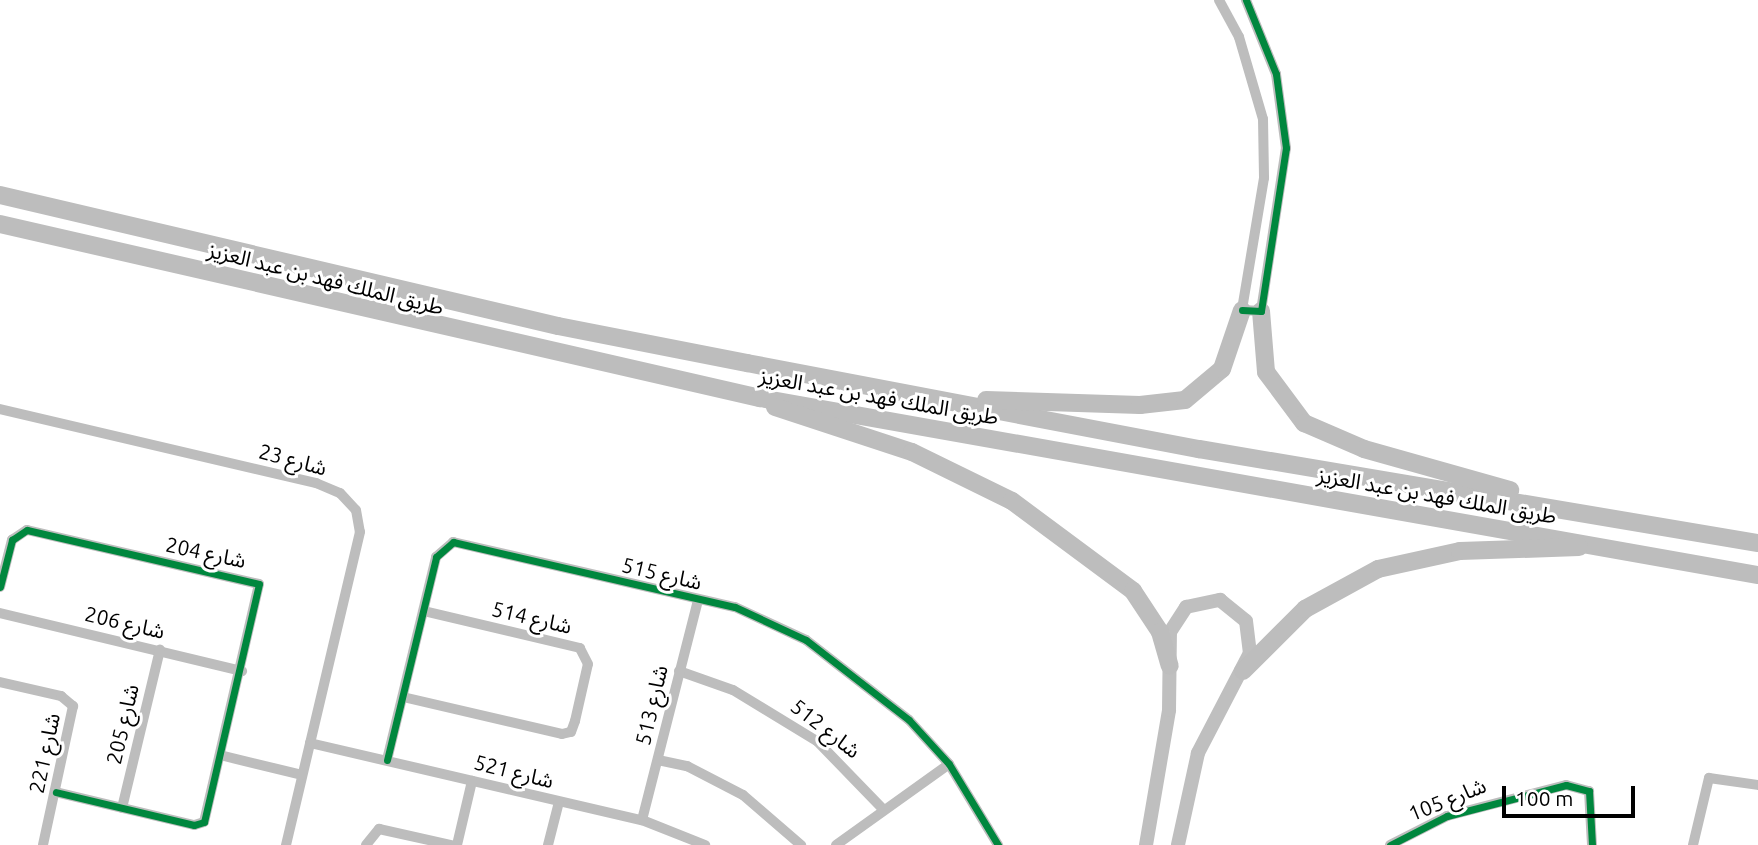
<!DOCTYPE html>
<meta charset="utf-8">
<style>
body{margin:0}
#map{position:relative;width:1758px;height:845px;overflow:hidden;background:#fff;font-family:Ubuntu,"Noto Sans Arabic",sans-serif}
div>[style]{position:absolute}
.street>*{height:10px;margin:-5px;padding:0 5px;transform-origin:5px;border-radius:5px;background:#bdbdbd}
.secondary>*{height:14px;margin:-7px;padding:0 7px;transform-origin:7px;border-radius:7px;background:#bfbfbf}
.highway>*{height:18px;margin:-9px;padding:0 9px;transform-origin:9px;border-radius:9px;background:#bdbdbd}
.cycleway>*{height:7px;margin:-3.5px;padding:0 3.5px;transform-origin:3.5px;border-radius:3.5px;background:#00873e}
span{translate:-50% -50%;white-space:nowrap;text-align:center;line-height:1.15;-webkit-text-stroke:6px #fff;paint-order:stroke}
.street-label{font-size:21px;color:#000}
.scale{position:absolute;left:1502px;top:786px;width:133px;height:32px;box-sizing:border-box;border:4px solid #000;border-top:0;padding-left:9px;font-size:21px;line-height:24px;white-space:nowrap;color:#000;-webkit-text-stroke:5px #fff;paint-order:stroke}
</style>
<div id="map">
<div class="street">
<div style="left:1219px;top:0;width:42px;rotate:61.6deg"></div>
<div style="left:1239px;top:37px;width:85px;rotate:73.7deg"></div>
<div style="left:1263px;top:119px;width:59px;rotate:89deg"></div>
<div style="left:1264px;top:178px;width:134px;rotate:99.5deg"></div>
<div style="left:1242px;top:310px;width:19px;rotate:3deg"></div>
<div style="left:1261px;top:311px;width:165px;rotate:-81.3deg"></div>
<div style="left:1286px;top:148px;width:75px;rotate:-97.7deg"></div>
<div style="left:1276px;top:74px;width:80px;rotate:-112.1deg"></div>
<div style="left:0;top:409px;width:325px;rotate:13.2deg"></div>
<div style="left:316px;top:483px;width:26px;rotate:23deg"></div>
<div style="left:340px;top:493px;width:23px;rotate:47deg"></div>
<div style="left:356px;top:510px;width:22px;rotate:80deg"></div>
<div style="left:360px;top:532px;width:322px;rotate:103.3deg"></div>
<div style="left:0;top:587px;width:49px;rotate:-75.7deg"></div>
<div style="left:12px;top:540px;width:18px;rotate:-34deg"></div>
<div style="left:27px;top:530px;width:238px;rotate:13.1deg"></div>
<div style="left:259px;top:584px;width:244px;rotate:103deg"></div>
<div style="left:204px;top:822px;width:10px;rotate:163deg"></div>
<div style="left:194px;top:825px;width:142px;rotate:-166.6deg"></div>
<div style="left:0;top:613px;width:249px;rotate:13.5deg"></div>
<div style="left:679px;top:671px;width:57px;rotate:19.4deg"></div>
<div style="left:733px;top:690px;width:98px;rotate:31.3deg"></div>
<div style="left:817px;top:741px;width:95px;rotate:45.9deg"></div>
<div style="left:0;top:682px;width:63px;rotate:12.9deg"></div>
<div style="left:61px;top:696px;width:16px;rotate:40deg"></div>
<div style="left:73px;top:706px;width:142px;rotate:102.2deg"></div>
<div style="left:403px;top:697px;width:163px;rotate:13.1deg"></div>
<div style="left:562px;top:734px;width:9px;rotate:-13deg"></div>
<div style="left:571px;top:732px;width:12px;rotate:-70deg"></div>
<div style="left:575px;top:721px;width:58px;rotate:-77.2deg"></div>
<div style="left:588px;top:664px;width:18px;rotate:-117deg"></div>
<div style="left:580px;top:648px;width:160px;rotate:-166.7deg"></div>
<div style="left:310px;top:743px;width:341px;rotate:13.1deg"></div>
<div style="left:642px;top:820px;width:68px;rotate:21.6deg"></div>
<div style="left:224px;top:756px;width:80px;rotate:13.7deg"></div>
<div style="left:387px;top:760px;width:209px;rotate:-76.4deg"></div>
<div style="left:436px;top:557px;width:23px;rotate:-41deg"></div>
<div style="left:453px;top:542px;width:289px;rotate:13deg"></div>
<div style="left:735px;top:607px;width:78px;rotate:24.9deg"></div>
<div style="left:806px;top:640px;width:130px;rotate:37.8deg"></div>
<div style="left:909px;top:720px;width:59px;rotate:47.7deg"></div>
<div style="left:949px;top:764px;width:95px;rotate:58.8deg"></div>
<div style="left:658px;top:760px;width:30px;rotate:12deg"></div>
<div style="left:687px;top:766px;width:63px;rotate:27.4deg"></div>
<div style="left:743px;top:795px;width:77px;rotate:40.8deg"></div>
<div style="left:122px;top:808px;width:163px;rotate:-76.5deg"></div>
<div style="left:642px;top:820px;width:227px;rotate:-75.7deg"></div>
<div style="left:366px;top:845px;width:21px;rotate:-51deg"></div>
<div style="left:379px;top:829px;width:74px;rotate:12.5deg"></div>
<div style="left:457px;top:845px;width:66px;rotate:-76.8deg"></div>
<div style="left:548px;top:845px;width:44px;rotate:-75.7deg"></div>
<div style="left:836px;top:845px;width:139px;rotate:-35.6deg"></div>
<div style="left:1390px;top:845px;width:64px;rotate:-27deg"></div>
<div style="left:1447px;top:816px;width:123px;rotate:-14.6deg"></div>
<div style="left:1566px;top:785px;width:24px;rotate:15deg"></div>
<div style="left:1589px;top:791px;width:54px;rotate:86.8deg"></div>
<div style="left:1693px;top:845px;width:69px;rotate:-76.6deg"></div>
<div style="left:1709px;top:778px;width:49px;rotate:8.1deg"></div>
</div>
<div class="secondary">
<div style="left:1146px;top:845px;width:137px;rotate:-80.3deg"></div>
<div style="left:1169px;top:710px;width:78px;rotate:-89.3deg"></div>
<div style="left:1170px;top:632px;width:30px;rotate:-57deg"></div>
<div style="left:1186px;top:607px;width:35px;rotate:-12deg"></div>
<div style="left:1220px;top:600px;width:33px;rotate:39deg"></div>
<div style="left:1246px;top:621px;width:32px;rotate:83deg"></div>
<div style="left:1250px;top:653px;width:113px;rotate:117.5deg"></div>
<div style="left:1198px;top:753px;width:94px;rotate:102.3deg"></div>
</div>
<div class="highway">
<div style="left:0;top:195px;width:573px;rotate:13.21deg"></div>
<div style="left:558px;top:326px;width:193px;rotate:11.1deg"></div>
<div style="left:747px;top:363px;width:460px;rotate:10.8deg"></div>
<div style="left:1199px;top:449px;width:567px;rotate:9.55deg"></div>
<div style="left:0;top:224px;width:780px;rotate:12.9deg"></div>
<div style="left:760px;top:398px;width:1014px;rotate:10.06deg"></div>
<div style="left:1261px;top:311px;width:61px;rotate:85.3deg"></div>
<div style="left:1266px;top:372px;width:64px;rotate:53.3deg"></div>
<div style="left:1304px;top:423px;width:65px;rotate:23.4deg"></div>
<div style="left:1364px;top:449px;width:152px;rotate:15.7deg"></div>
<div style="left:986px;top:400px;width:154px;rotate:1.9deg"></div>
<div style="left:1140px;top:405px;width:45px;rotate:-6.3deg"></div>
<div style="left:1185px;top:400px;width:48px;rotate:-40deg"></div>
<div style="left:1222px;top:369px;width:62px;rotate:-71.3deg"></div>
<div style="left:775px;top:407px;width:144px;rotate:18.2deg"></div>
<div style="left:912px;top:452px;width:111px;rotate:26.1deg"></div>
<div style="left:1012px;top:501px;width:151px;rotate:36.6deg"></div>
<div style="left:1133px;top:591px;width:49px;rotate:56.6deg"></div>
<div style="left:1160px;top:632px;width:35px;rotate:74deg"></div>
<div style="left:1243px;top:671px;width:88px;rotate:-45deg"></div>
<div style="left:1305px;top:609px;width:83px;rotate:-28.7deg"></div>
<div style="left:1378px;top:569px;width:84px;rotate:-12.4deg"></div>
<div style="left:1460px;top:551px;width:119px;rotate:-1.9deg"></div>
</div>
<div class="cycleway">
<div style="left:1242px;top:310px;width:19px;rotate:3deg"></div>
<div style="left:1261px;top:311px;width:165px;rotate:-81.3deg"></div>
<div style="left:1286px;top:148px;width:75px;rotate:-97.7deg"></div>
<div style="left:1276px;top:74px;width:80px;rotate:-112.1deg"></div>
<div style="left:0;top:587px;width:49px;rotate:-75.7deg"></div>
<div style="left:12px;top:540px;width:18px;rotate:-34deg"></div>
<div style="left:27px;top:530px;width:238px;rotate:13.1deg"></div>
<div style="left:259px;top:584px;width:244px;rotate:103deg"></div>
<div style="left:204px;top:822px;width:10px;rotate:163deg"></div>
<div style="left:194px;top:825px;width:142px;rotate:-166.6deg"></div>
<div style="left:387px;top:760px;width:209px;rotate:-76.4deg"></div>
<div style="left:436px;top:557px;width:23px;rotate:-41deg"></div>
<div style="left:453px;top:542px;width:289px;rotate:13deg"></div>
<div style="left:735px;top:607px;width:78px;rotate:24.9deg"></div>
<div style="left:806px;top:640px;width:130px;rotate:37.8deg"></div>
<div style="left:909px;top:720px;width:59px;rotate:47.7deg"></div>
<div style="left:949px;top:764px;width:95px;rotate:58.8deg"></div>
<div style="left:1390px;top:845px;width:64px;rotate:-27deg"></div>
<div style="left:1447px;top:816px;width:123px;rotate:-14.6deg"></div>
<div style="left:1566px;top:785px;width:24px;rotate:15deg"></div>
<div style="left:1589px;top:791px;width:54px;rotate:86.8deg"></div>
</div>
<div class="street-label">
<span style="left:326px;top:278px;rotate:14deg">طريق الملك فهد بن عبد العزيز</span>
<span style="left:879px;top:396px;rotate:10deg">طريق الملك فهد بن عبد العزيز</span>
<span style="left:293px;top:459px;rotate:15deg">شارع 23</span>
<span style="left:1437px;top:495px;rotate:10deg">طريق الملك فهد بن عبد العزيز</span>
<span style="left:206px;top:552px;rotate:12deg">شارع 204</span>
<span style="left:662px;top:573px;rotate:13deg">شارع 515</span>
<span style="left:532px;top:617px;rotate:13deg">شارع 514</span>
<span style="left:125px;top:622px;rotate:13deg">شارع 206</span>
<span style="left:651px;top:705px;rotate:-77deg">شارع 513</span>
<span style="left:122px;top:724px;rotate:-77deg">شارع 205</span>
<span style="left:826px;top:728px;rotate:38deg">شارع 512</span>
<span style="left:44px;top:753px;rotate:-78deg">شارع 221</span>
<span style="left:514px;top:771px;rotate:14deg">شارع 521</span>
<span style="left:1447px;top:799px;rotate:-22deg">شارع 105</span>
</div>
<div class="scale">100 m</div>
</div>
